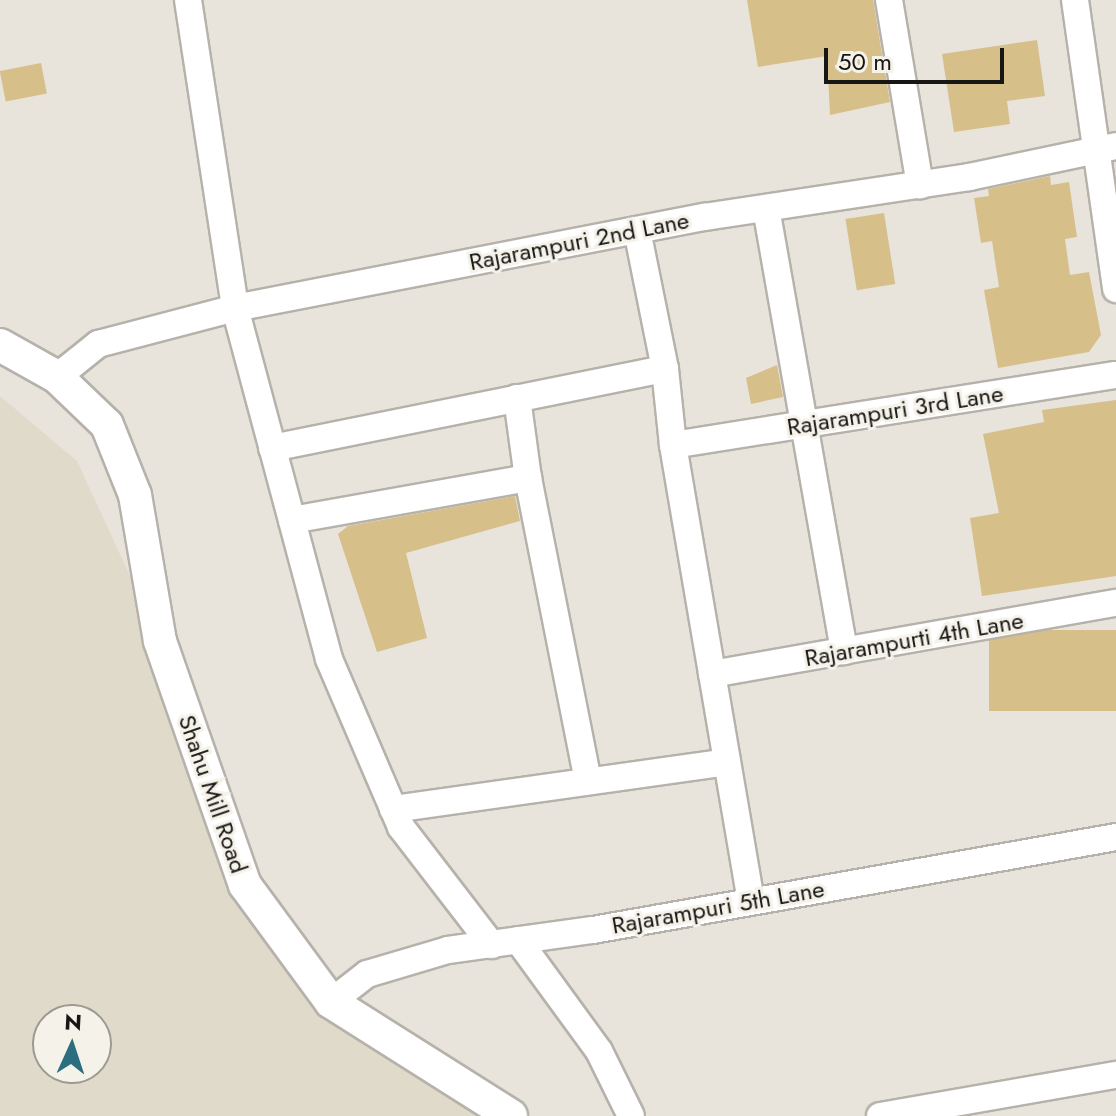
<!DOCTYPE html>
<style>
body{margin:0}
#map{position:relative;width:1116px;height:1116px;overflow:hidden;background:#e8e4dc;font-family:Jost,sans-serif}
div>[style]{position:absolute}
.built>*{inset:0;background:#e0dacb}
.building>*{inset:0;background:#d7bf8a;transform-origin:0 0}
.roads{filter:drop-shadow(2px 0 #b6b2ab) drop-shadow(-2px 0 #b6b2ab) drop-shadow(0 2px #b6b2ab) drop-shadow(0 -2px #b6b2ab)}
.minor>*{height:26px;margin:-13px;padding:0 13px;transform-origin:13px;border-radius:13px;background:#fff}
.major>*{height:32px;margin:-16px;padding:0 16px;transform-origin:16px;border-radius:16px;background:#fff}
span{translate:-50% -50%;white-space:nowrap;text-align:center;line-height:1.15;-webkit-text-stroke:6px #f5f2ea;paint-order:stroke}
.street-label{font-size:24px;color:#181614}
.north{position:absolute;left:32px;top:1004px;width:80px;height:80px;box-sizing:border-box;background:#f5f2ea;border:2px solid #9d9a94;border-radius:50%;rotate:3deg;font-size:22px;font-weight:700;line-height:32px;text-align:center;color:#181614}
.north::after{content:'';display:block;margin:auto;width:28px;height:36px;background:#2c6e80;clip-path:polygon(50% 0,100% 100%,50% 72%,0 100%)}
.scale{position:absolute;left:824px;top:48px;width:180px;height:36px;box-sizing:border-box;border:4px solid #181614;border-top:0;padding-left:10px;font-size:24px;line-height:28px;white-space:nowrap;color:#181614;-webkit-text-stroke:6px #f5f2ea;paint-order:stroke}
</style>
<div id="map">
<div class="built">
<div style="clip-path:polygon(evenodd,0 396px,77px 461px,160px 641px,245px 886px,325px 995px,511px 1116px,0 1116px,0 396px,48px 1020px,96px 1020px,96px 1068px,48px 1068px,48px 1020px)"></div>
</div>
<div class="building">
<div style="clip-path:polygon(747px 0,873px 0,890px 102px,830px 115px,827px 56px,758px 67px)"></div>
<div style="clip-path:polygon(1037px 40px,1045px 96px,1007px 101px,1010px 124px,954px 132px,942px 54px)"></div>
<div style="left:41px;top:63px;width:31px;height:42px;rotate:79deg"></div>
<div style="clip-path:polygon(1050px 176px,1051px 185px,1069px 182px,1077px 237px,1065px 239px,1070px 275px,1089px 272px,1101px 335px,1089px 352px,998px 368px,984px 290px,999px 287px,992px 241px,981px 243px,974px 198px,989px 196px,988px 189px)"></div>
<div style="left:884px;top:213px;width:72px;height:39px;rotate:81deg"></div>
<div style="clip-path:polygon(777px 365px,783px 397px,751px 404px,746px 378px)"></div>
<div style="clip-path:polygon(1116px 400px,1116px 576px,982px 596px,970px 518px,999px 513px,983px 434px,1044px 422px,1042px 410px)"></div>
<div style="clip-path:polygon(515px 496px,520px 521px,406px 553px,427px 638px,377px 652px,338px 534px,348px 526px)"></div>
<div style="left:1116px;top:630px;width:81px;height:127px;rotate:90deg"></div>
</div>
<div class="roads">
<div class="minor">
<div style="left:188px;top:0;width:312px;rotate:81.3deg"></div>
<div style="left:235px;top:308px;width:363px;rotate:75deg"></div>
<div style="left:329px;top:659px;width:183px;rotate:66.8deg"></div>
<div style="left:401px;top:827px;width:149px;rotate:52.4deg"></div>
<div style="left:889px;top:0;width:188px;rotate:80.5deg"></div>
<div style="left:1075px;top:0;width:292px;rotate:81.9deg"></div>
<div style="left:766px;top:208px;width:450px;rotate:80deg"></div>
<div style="left:637px;top:230px;width:142px;rotate:78.6deg"></div>
<div style="left:665px;top:369px;width:76px;rotate:84deg"></div>
<div style="left:673px;top:445px;width:463px;rotate:80.3deg"></div>
<div style="left:57px;top:377px;width:53px;rotate:-38.8deg"></div>
<div style="left:98px;top:344px;width:142px;rotate:-14.7deg"></div>
<div style="left:235px;top:308px;width:479px;rotate:-11deg"></div>
<div style="left:705px;top:217px;width:267px;rotate:-8.6deg"></div>
<div style="left:969px;top:177px;width:150px;rotate:-11.9deg"></div>
<div style="left:517px;top:398px;width:81px;rotate:82.2deg"></div>
<div style="left:528px;top:478px;width:309px;rotate:78.8deg"></div>
<div style="left:673px;top:445px;width:448px;rotate:-9deg"></div>
<div style="left:272px;top:448px;width:401px;rotate:-11.4deg"></div>
<div style="left:292px;top:520px;width:240px;rotate:-10.1deg"></div>
<div style="left:712px;top:674px;width:410px;rotate:-10deg"></div>
<div style="left:393px;top:809px;width:337px;rotate:-8deg"></div>
<div style="left:518px;top:940px;width:137px;rotate:53.9deg"></div>
<div style="left:599px;top:1051px;width:72px;rotate:63.8deg"></div>
<div style="left:331px;top:1002px;width:46px;rotate:-37.9deg"></div>
<div style="left:367px;top:974px;width:84px;rotate:-16.5deg"></div>
<div style="left:448px;top:950px;width:146px;rotate:-7.9deg"></div>
<div style="left:593px;top:930px;width:531px;rotate:-10.08deg"></div>
<div style="left:880px;top:1116px;width:240px;rotate:-9.9deg"></div>
</div>
<div class="major">
<div style="left:0;top:345px;width:65px;rotate:29.3deg"></div>
<div style="left:57px;top:377px;width:69px;rotate:43.8deg"></div>
<div style="left:107px;top:425px;width:75px;rotate:68.2deg"></div>
<div style="left:135px;top:495px;width:148px;rotate:80.3deg"></div>
<div style="left:160px;top:641px;width:258px;rotate:70.8deg"></div>
<div style="left:245px;top:885px;width:145px;rotate:53.7deg"></div>
<div style="left:331px;top:1002px;width:213px;rotate:32.3deg"></div>
</div>
</div>
<div class="street-label">
<span style="left:579px;top:241px;rotate:-11deg">Rajarampuri 2nd Lane</span>
<span style="left:895px;top:410px;rotate:-9deg">Rajarampuri 3rd Lane</span>
<span style="left:914px;top:639px;rotate:-10deg">Rajarampurti 4th Lane</span>
<span style="left:213px;top:794px;rotate:71deg">Shahu Mill Road</span>
<span style="left:718px;top:907px;rotate:-10deg">Rajarampuri 5th Lane</span>
</div>
<div class="north">N</div>
<div class="scale">50 m</div>
</div>
